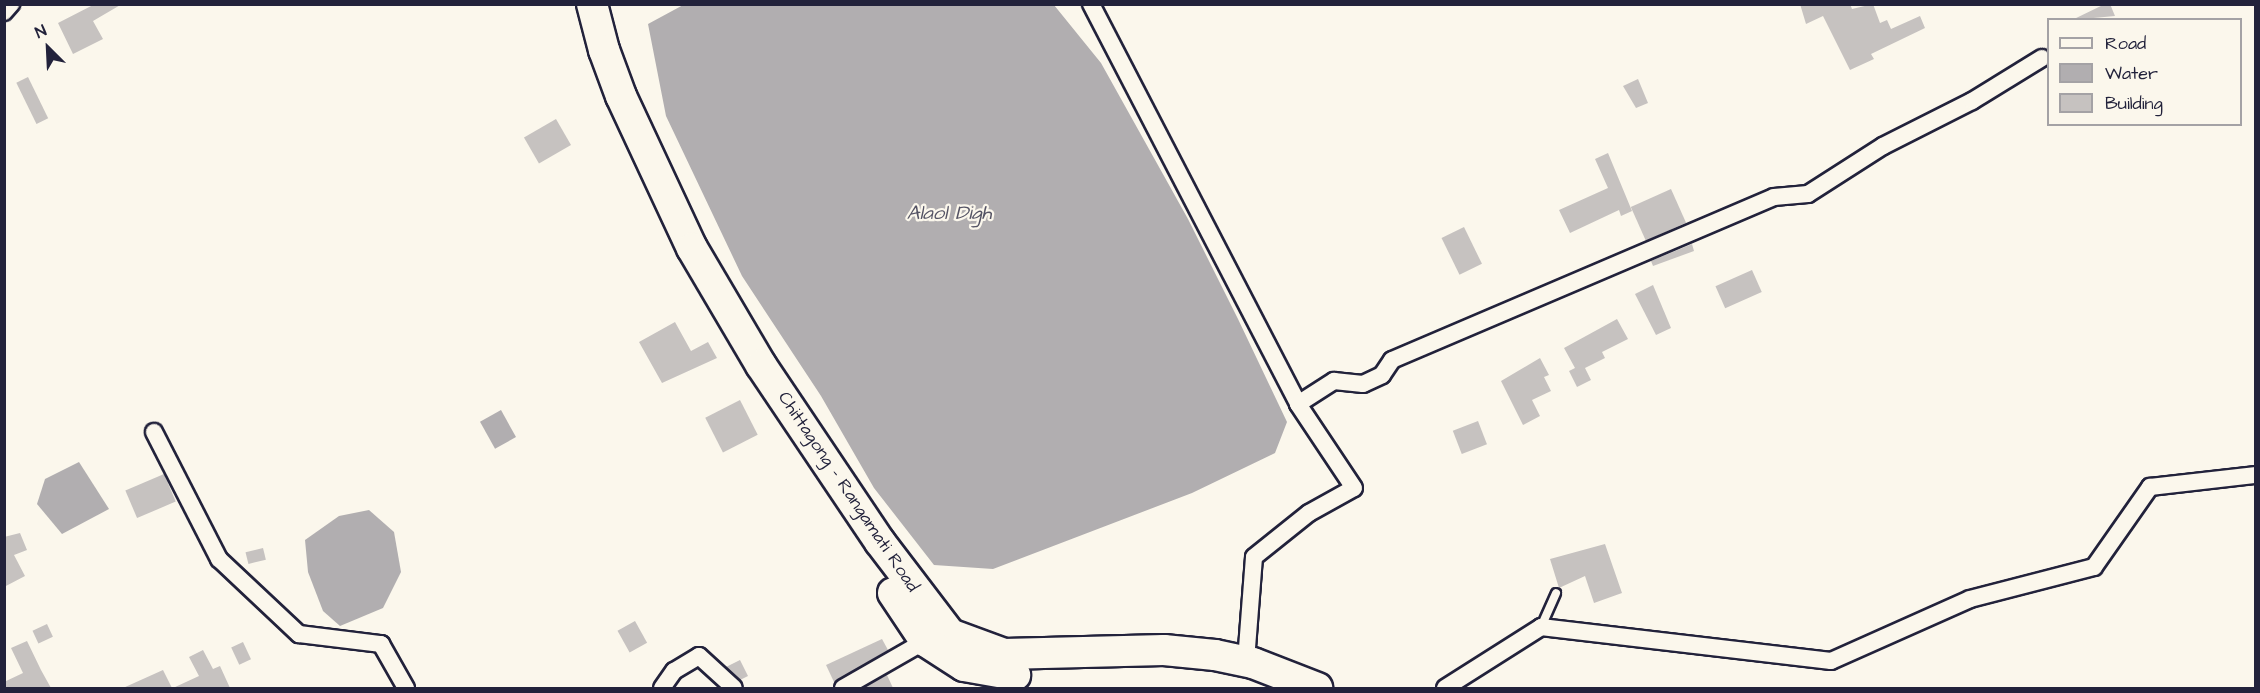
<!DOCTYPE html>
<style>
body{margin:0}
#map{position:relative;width:2260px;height:693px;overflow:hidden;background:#fbf7ec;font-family:"Architects Daughter",sans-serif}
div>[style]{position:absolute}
.water>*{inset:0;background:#b1aeb0;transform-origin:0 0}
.building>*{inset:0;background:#c6c2c0;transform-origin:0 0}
.roads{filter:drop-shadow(2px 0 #22223b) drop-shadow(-2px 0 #22223b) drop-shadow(0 2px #22223b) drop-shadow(0 -2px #22223b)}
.lane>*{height:8px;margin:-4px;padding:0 4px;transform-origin:4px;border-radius:4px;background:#fbf7ec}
.street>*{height:16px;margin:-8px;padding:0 8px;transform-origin:8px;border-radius:8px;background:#fbf7ec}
.highway>*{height:30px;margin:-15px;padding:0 15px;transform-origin:15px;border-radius:15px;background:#fbf7ec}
span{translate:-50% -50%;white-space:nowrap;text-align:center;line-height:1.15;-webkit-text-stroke:4.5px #fbf7ec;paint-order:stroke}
.street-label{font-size:18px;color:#22223b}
.water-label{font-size:20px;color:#545364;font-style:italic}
.frame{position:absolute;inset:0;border:6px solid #22223b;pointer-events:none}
.legend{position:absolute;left:2047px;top:18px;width:195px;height:108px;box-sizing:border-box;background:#fbf7ec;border:2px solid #a4a2a5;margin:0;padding:8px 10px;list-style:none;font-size:18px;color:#22223b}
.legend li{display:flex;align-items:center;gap:12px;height:30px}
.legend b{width:30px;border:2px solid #a4a2a5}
.north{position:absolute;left:18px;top:18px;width:60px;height:60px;-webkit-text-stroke:4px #fbf7ec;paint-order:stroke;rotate:336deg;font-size:16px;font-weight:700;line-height:24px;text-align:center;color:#22223b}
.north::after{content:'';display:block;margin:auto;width:21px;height:27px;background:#22223b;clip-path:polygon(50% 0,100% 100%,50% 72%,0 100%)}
</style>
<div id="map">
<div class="water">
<div style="clip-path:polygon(685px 4px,1054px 5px,1101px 63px,1188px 219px,1238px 319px,1287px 422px,1275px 453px,1192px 493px,993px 569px,934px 565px,874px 488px,821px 396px,742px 276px,666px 116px,648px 24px)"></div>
<div style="left:501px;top:410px;width:31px;height:24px;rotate:61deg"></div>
<div style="clip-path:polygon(79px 462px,109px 509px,62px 534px,37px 504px,45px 479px)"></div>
<div style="clip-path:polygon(369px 510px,394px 532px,401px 572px,383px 608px,340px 626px,323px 611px,308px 572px,305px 540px,339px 516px)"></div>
</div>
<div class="building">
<div style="clip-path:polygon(95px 4px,122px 4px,93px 21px,103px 39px,73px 54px,58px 23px)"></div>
<div style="clip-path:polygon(1800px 4px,1850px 4px,1852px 9px,1873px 4px,1880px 23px,1887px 20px,1891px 29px,1920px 16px,1925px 28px,1871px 54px,1874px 59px,1850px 70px,1823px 16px,1806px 24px)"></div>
<div style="clip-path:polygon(2105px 4px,2110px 4px,2115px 16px,2072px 20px)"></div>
<div style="left:28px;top:77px;width:46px;height:13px;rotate:64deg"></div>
<div style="clip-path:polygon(1638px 79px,1648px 103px,1636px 108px,1623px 86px)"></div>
<div style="left:556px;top:119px;width:30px;height:37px;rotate:60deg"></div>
<div style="clip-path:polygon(1608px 153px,1632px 211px,1621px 216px,1619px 210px,1570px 233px,1559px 210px,1608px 188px,1595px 159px)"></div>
<div style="left:1671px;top:189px;width:37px;height:44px;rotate:66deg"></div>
<div style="left:1464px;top:227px;width:41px;height:25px;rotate:64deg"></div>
<div style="clip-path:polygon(1692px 244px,1694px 251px,1653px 266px,1651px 261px)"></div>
<div style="left:1752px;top:270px;width:24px;height:40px;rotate:66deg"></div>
<div style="clip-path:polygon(1653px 285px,1671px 328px,1656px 335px,1635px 294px)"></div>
<div style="clip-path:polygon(1617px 319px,1628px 339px,1602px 352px,1605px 358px,1585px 368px,1591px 380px,1577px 387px,1569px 371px,1575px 368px,1564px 348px)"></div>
<div style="clip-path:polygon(675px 322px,691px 351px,708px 342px,717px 358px,662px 383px,639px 342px)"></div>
<div style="clip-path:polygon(1540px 358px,1549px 375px,1544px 377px,1551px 391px,1532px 400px,1540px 416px,1523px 425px,1501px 381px)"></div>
<div style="left:740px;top:400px;width:39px;height:39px;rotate:63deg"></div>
<div style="left:1478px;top:421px;width:25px;height:27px;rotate:69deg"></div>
<div style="left:164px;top:474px;width:30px;height:42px;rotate:67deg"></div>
<div style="clip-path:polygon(20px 533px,27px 550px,14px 555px,25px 576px,4px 587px,4px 537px)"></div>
<div style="clip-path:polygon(1605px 544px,1622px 593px,1594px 603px,1585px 576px,1559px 588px,1550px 559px)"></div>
<div style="left:263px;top:548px;width:12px;height:18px;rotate:76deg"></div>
<div style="left:635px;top:621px;width:25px;height:20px;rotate:61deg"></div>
<div style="left:47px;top:624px;width:14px;height:16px;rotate:65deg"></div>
<div style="clip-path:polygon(882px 639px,888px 650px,834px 682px,826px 665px)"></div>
<div style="clip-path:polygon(27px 641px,41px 670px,51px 688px,4px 688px,4px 682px,23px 673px,11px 648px)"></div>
<div style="left:243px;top:642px;width:19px;height:13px;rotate:65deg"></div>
<div style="clip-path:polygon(203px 650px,213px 669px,220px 666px,230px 688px,173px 688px,199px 676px,189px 657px)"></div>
<div style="clip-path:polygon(740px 660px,748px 676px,740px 680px,726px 667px)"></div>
<div style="clip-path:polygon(163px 670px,172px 688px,123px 688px)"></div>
<div style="clip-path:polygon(887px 675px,893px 688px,863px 688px)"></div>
</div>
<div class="roads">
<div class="lane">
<div style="left:1541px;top:627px;width:37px;rotate:-66deg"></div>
</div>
<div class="street">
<div style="left:1091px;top:4px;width:450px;rotate:62.6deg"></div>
<div style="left:4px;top:12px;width:11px;rotate:-49deg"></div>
<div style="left:154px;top:432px;width:143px;rotate:62.9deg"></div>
<div style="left:219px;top:559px;width:110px;rotate:43.2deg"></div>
<div style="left:299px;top:634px;width:83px;rotate:7deg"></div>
<div style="left:381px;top:644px;width:51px;rotate:60.4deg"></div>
<div style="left:1246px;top:661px;width:104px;rotate:-85.6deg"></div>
<div style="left:1254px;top:557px;width:70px;rotate:-38.7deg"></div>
<div style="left:1309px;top:513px;width:51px;rotate:-29.1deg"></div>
<div style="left:1354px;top:488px;width:101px;rotate:-123.7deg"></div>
<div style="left:1298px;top:404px;width:43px;rotate:-32.6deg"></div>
<div style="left:1334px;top:381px;width:29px;rotate:6deg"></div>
<div style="left:1363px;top:384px;width:21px;rotate:-25deg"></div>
<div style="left:1382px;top:375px;width:18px;rotate:-56deg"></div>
<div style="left:1392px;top:360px;width:415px;rotate:-23.1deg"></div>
<div style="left:1774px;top:197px;width:34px;rotate:-5deg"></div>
<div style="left:1808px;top:194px;width:89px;rotate:-32.6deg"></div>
<div style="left:1883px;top:146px;width:100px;rotate:-26.8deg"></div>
<div style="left:1972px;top:101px;width:82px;rotate:-31.6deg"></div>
<div style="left:662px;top:688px;width:21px;rotate:-55deg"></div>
<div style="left:674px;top:671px;width:29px;rotate:-31deg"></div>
<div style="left:699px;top:656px;width:47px;rotate:42.4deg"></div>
<div style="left:843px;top:688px;width:95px;rotate:-29.8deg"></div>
<div style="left:1445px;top:688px;width:114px;rotate:-32.4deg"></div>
<div style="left:1541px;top:627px;width:292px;rotate:6.7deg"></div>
<div style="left:1831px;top:661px;width:152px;rotate:-24deg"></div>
<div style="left:1970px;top:599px;width:128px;rotate:-14.5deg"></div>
<div style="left:2094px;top:567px;width:98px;rotate:-55deg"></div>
<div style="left:2150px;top:487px;width:107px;rotate:-6.5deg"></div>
</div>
<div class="highway">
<div style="left:592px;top:4px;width:48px;rotate:75.4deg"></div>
<div style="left:604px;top:50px;width:49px;rotate:69.7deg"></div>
<div style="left:621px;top:96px;width:168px;rotate:65deg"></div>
<div style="left:692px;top:248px;width:136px;rotate:59.5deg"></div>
<div style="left:761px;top:365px;width:213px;rotate:56.1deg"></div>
<div style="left:880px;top:542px;width:116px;rotate:52.7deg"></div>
<div style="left:950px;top:634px;width:58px;rotate:20.3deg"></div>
<div style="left:1004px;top:654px;width:160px;rotate:-1.4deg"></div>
<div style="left:1164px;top:650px;width:51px;rotate:5.6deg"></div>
<div style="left:1215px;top:655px;width:39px;rotate:12deg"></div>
<div style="left:1253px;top:663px;width:69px;rotate:21.3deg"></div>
<div style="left:893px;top:593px;width:58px;rotate:56.3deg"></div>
<div style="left:925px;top:641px;width:46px;rotate:32.7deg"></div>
<div style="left:964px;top:666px;width:52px;rotate:10deg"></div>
</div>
</div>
<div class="street-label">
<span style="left:848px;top:492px;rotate:56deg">Chittagong - Rangamati Road</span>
</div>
<div class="water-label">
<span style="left:949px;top:213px">Alaol Digh</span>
</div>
<div class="frame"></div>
<ul class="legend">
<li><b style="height:8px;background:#fbf7ec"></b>Road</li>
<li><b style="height:16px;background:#b1aeb0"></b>Water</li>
<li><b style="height:16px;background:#c6c2c0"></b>Building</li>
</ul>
<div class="north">N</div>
</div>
